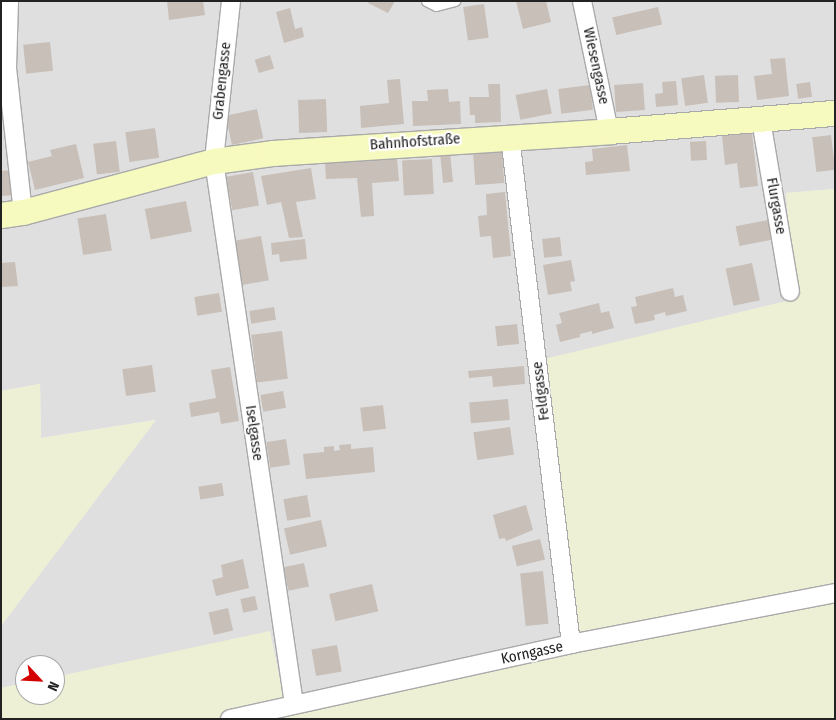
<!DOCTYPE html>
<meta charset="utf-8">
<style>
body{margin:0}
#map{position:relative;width:836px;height:720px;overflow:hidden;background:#f2efe9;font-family:"Fira Sans Condensed",sans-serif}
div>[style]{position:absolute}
.residential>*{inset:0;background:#e0dfdf}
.farmland>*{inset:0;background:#eef0d5}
.building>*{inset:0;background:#c7bfb8;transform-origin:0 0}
.roads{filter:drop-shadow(1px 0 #a9a9a9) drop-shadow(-1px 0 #a9a9a9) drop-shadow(0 1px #a9a9a9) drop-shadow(0 -1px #a9a9a9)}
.lane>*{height:9px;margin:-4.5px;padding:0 4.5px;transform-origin:4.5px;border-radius:4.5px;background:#fff}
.street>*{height:18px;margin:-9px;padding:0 9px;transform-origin:9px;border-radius:9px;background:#fff}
.secondary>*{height:25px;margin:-12.5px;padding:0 12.5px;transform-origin:12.5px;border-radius:12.5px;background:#f7fabf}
span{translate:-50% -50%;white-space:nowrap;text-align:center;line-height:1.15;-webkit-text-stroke:4.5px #fff;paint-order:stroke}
.street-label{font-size:15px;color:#222}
.frame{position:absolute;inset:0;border:2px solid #222;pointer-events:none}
.north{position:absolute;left:15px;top:655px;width:50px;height:50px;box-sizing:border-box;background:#fff;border:1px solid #a7a7a7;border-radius:50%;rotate:115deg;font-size:14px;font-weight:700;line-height:20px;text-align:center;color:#222}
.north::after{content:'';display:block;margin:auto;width:18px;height:22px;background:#d40000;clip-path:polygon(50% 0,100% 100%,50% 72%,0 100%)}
</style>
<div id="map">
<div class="residential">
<div style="clip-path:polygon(1px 1px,835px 1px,835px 189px,786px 193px,795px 299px,540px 361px,575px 648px,286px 711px,270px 632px,55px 677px,55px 665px,25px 665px,25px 683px,1px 688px,1px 626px,155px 420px,41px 438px,40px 384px,1px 391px)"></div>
</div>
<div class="farmland">
<div style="clip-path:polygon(835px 189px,835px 719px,1px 719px,1px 688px,25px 683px,25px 695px,55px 695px,55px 677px,270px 631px,286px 711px,575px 648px,540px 360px,795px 299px,786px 193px)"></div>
<div style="clip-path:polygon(40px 384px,41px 438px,156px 420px,1px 626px,1px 391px)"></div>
</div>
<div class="building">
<div style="clip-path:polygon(167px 1px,203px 1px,205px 15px,169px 20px)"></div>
<div style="clip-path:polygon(369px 1px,395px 1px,388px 13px,368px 3px)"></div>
<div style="clip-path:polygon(516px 1px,546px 1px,551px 22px,523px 29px)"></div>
<div style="left:484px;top:4px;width:34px;height:21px;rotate:82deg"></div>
<div style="left:658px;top:7px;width:18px;height:47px;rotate:77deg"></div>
<div style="clip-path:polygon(290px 8px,295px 29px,302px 27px,304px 37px,284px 43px,276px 12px)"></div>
<div style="left:50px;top:42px;width:29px;height:27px;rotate:84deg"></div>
<div style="left:270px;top:55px;width:14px;height:16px;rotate:73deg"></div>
<div style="clip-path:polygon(785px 58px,789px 96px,757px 100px,754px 76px,772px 74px,770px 59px)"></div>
<div style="left:704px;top:75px;width:28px;height:23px;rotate:82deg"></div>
<div style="left:738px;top:75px;width:27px;height:23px;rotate:88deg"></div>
<div style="clip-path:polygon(400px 79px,404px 124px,361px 128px,360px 106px,389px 103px,387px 80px)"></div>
<div style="clip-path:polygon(676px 81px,678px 105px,656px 107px,655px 94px,663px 93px,662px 82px)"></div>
<div style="left:810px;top:82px;width:15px;height:14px;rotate:82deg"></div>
<div style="left:643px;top:83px;width:27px;height:29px;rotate:86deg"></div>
<div style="clip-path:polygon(488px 84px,500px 84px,501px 122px,475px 123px,475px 115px,470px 115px,469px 97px,489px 97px)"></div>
<div style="left:590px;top:85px;width:25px;height:32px;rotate:83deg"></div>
<div style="clip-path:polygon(448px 89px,449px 102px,460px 101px,461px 124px,413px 126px,412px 101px,428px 101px,427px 90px)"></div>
<div style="left:547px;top:89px;width:25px;height:32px;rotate:79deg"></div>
<div style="left:326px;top:99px;width:33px;height:28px;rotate:88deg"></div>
<div style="left:257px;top:109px;width:30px;height:32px;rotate:78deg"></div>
<div style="left:155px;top:128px;width:30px;height:30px;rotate:82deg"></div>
<div style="clip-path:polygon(752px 133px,758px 186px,740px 188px,737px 163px,725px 165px,722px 136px)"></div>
<div style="left:831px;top:135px;width:35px;height:19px;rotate:83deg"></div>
<div style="left:116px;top:141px;width:31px;height:23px;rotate:83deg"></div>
<div style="left:706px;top:141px;width:19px;height:16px;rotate:87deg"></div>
<div style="clip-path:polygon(76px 144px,84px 178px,35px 190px,28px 162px,52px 156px,50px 150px)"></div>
<div style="clip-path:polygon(627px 145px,630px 171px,586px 175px,585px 162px,593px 161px,592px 149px)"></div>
<div style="left:502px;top:151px;width:32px;height:29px;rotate:86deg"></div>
<div style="left:450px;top:153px;width:29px;height:10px;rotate:84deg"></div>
<div style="clip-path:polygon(397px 158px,399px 181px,372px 183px,374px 216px,361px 217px,357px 178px,326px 179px,325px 162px)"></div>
<div style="left:432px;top:159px;width:35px;height:30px;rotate:87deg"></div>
<div style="clip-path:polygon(311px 168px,316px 199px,296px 202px,303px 237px,289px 238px,281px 202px,267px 205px,261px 176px)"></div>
<div style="clip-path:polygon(12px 170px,15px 195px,1px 196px,1px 171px)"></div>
<div style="left:253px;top:172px;width:34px;height:27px;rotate:80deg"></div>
<div style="clip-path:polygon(505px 192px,511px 256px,493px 258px,491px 236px,480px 237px,478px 216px,487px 215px,486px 194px)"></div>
<div style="left:186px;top:201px;width:31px;height:42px;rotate:79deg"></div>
<div style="left:106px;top:214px;width:37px;height:29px;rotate:81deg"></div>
<div style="left:768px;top:220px;width:20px;height:33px;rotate:79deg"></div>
<div style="left:261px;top:236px;width:45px;height:27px;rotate:80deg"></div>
<div style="left:560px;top:237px;width:19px;height:18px;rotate:84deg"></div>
<div style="clip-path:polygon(305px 239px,307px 259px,280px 262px,279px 254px,272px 255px,271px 243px)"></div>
<div style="clip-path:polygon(571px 260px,575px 281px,570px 282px,572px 291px,548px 295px,543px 265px)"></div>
<div style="clip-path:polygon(15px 262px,18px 286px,1px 287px,1px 263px)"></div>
<div style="left:752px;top:263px;width:38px;height:27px;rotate:78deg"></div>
<div style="clip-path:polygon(673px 288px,675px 297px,683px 295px,687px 311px,666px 316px,665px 312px,654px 315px,655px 320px,635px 324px,631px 307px,637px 306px,635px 297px)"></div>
<div style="left:219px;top:293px;width:19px;height:25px;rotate:81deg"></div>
<div style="clip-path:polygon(599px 303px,601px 313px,609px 311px,614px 328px,592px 334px,592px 331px,580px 334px,580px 337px,560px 342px,556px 325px,562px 323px,559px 313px)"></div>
<div style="left:274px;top:307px;width:13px;height:25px;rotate:81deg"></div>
<div style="left:517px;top:324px;width:20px;height:22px;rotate:84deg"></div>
<div style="left:282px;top:331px;width:48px;height:31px;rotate:83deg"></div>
<div style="left:152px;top:365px;width:27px;height:30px;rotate:82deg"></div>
<div style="clip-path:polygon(524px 366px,525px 384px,493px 387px,492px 376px,469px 378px,468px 371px)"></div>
<div style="clip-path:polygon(230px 367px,239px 421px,221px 424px,219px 412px,191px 417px,189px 403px,216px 398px,211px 370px)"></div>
<div style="left:283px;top:391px;width:17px;height:23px;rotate:80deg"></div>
<div style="left:508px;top:399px;width:21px;height:39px;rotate:85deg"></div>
<div style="left:383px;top:405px;width:24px;height:23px;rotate:83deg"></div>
<div style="left:510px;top:427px;width:28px;height:37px;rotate:82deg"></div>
<div style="left:286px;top:439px;width:26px;height:20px;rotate:81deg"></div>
<div style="clip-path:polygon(351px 444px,351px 449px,373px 447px,375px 472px,306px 479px,303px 454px,324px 452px,324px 447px,334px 446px,334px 451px,340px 450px,339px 445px)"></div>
<div style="left:222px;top:483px;width:13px;height:24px;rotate:81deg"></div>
<div style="left:307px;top:495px;width:22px;height:24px;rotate:80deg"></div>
<div style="clip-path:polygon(526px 505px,533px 530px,506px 541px,505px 538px,499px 539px,493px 515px)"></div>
<div style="left:321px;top:520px;width:27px;height:38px;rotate:77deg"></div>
<div style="left:540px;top:539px;width:21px;height:29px;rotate:76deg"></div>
<div style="clip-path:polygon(243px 559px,249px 588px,216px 596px,212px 580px,223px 577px,221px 565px)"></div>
<div style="left:304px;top:563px;width:24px;height:21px;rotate:78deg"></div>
<div style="left:543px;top:571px;width:53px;height:23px;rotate:84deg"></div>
<div style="left:372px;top:584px;width:28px;height:44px;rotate:77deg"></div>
<div style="left:255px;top:596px;width:14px;height:15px;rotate:78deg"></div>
<div style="left:228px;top:608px;width:23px;height:20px;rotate:77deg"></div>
<div style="left:337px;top:645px;width:27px;height:26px;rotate:80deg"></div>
</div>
<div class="roads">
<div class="lane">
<div style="left:426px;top:1px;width:11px;rotate:27deg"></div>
<div style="left:436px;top:6px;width:20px;rotate:-15deg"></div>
</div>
<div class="street">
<div style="left:9px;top:1px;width:67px;rotate:91.7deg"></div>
<div style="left:7px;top:68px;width:145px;rotate:83.7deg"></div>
<div style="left:231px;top:1px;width:161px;rotate:96.1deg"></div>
<div style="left:214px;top:161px;width:549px;rotate:81.62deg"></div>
<div style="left:582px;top:1px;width:133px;rotate:78.3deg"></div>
<div style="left:761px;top:120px;width:174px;rotate:80.4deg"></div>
<div style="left:510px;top:137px;width:511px;rotate:83.14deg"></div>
<div style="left:230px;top:719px;width:349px;rotate:-12.4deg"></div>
<div style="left:571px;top:644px;width:269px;rotate:-10.9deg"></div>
</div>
<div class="secondary">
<div style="left:1px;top:215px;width:22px;rotate:-8deg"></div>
<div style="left:23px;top:212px;width:198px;rotate:-15deg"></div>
<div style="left:214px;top:161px;width:60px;rotate:-7.7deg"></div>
<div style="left:273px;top:153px;width:337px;rotate:-3.7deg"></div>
<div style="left:609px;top:131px;width:227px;rotate:-4.6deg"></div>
</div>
</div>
<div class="street-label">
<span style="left:596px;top:66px;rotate:78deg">Wiesengasse</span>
<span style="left:222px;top:81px;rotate:-84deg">Grabengasse</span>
<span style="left:415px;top:142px;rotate:-4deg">Bahnhofstraße</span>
<span style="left:776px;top:206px;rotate:80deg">Flurgasse</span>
<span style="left:541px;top:391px;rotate:-97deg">Feldgasse</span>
<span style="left:254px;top:433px;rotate:82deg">Iselgasse</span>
<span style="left:532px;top:653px;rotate:-12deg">Korngasse</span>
</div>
<div class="frame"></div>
<div class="north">N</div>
</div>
